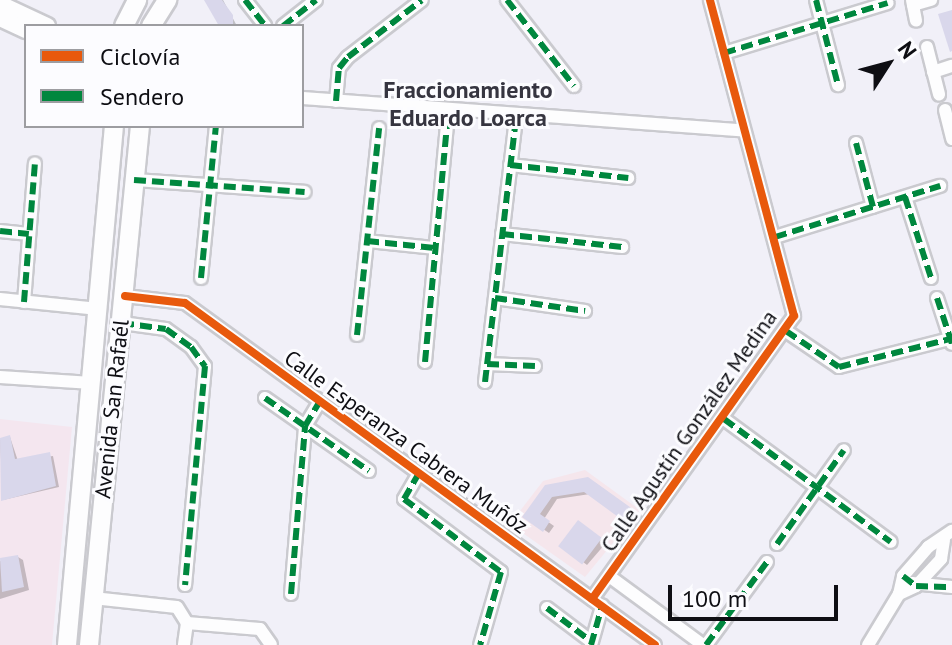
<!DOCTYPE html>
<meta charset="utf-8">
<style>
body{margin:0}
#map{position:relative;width:952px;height:645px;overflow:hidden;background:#f1f0f8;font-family:"PT Sans",sans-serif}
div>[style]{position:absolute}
.commercial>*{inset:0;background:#f5e6ec}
.education>*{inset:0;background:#f4e6ef}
.shadow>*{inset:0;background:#0003}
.building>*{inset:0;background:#d9d7eb;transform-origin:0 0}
.roads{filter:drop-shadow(2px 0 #cacacf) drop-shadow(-2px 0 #cacacf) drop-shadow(0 2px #cacacf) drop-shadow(0 -2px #cacacf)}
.minor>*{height:12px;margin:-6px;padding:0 6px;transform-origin:6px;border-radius:6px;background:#fdfdfe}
.tertiary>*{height:16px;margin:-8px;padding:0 8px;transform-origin:8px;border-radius:8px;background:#fdfdfe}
.secondary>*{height:18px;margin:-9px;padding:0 9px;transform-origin:9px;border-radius:9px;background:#fdfdfe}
.quiet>*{height:6px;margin-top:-3px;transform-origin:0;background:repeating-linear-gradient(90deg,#00873e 0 12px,transparent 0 18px)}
.cycleway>*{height:8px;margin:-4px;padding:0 4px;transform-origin:4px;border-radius:4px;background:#e8590c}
span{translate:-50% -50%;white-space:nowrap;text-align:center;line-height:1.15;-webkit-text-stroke:6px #fcfcff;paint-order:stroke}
.street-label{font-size:22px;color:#0e0e13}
.neighbourhood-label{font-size:24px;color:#363540;font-weight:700}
.legend{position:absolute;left:24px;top:24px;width:280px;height:104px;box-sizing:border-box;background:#fcfcff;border:2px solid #9d9da1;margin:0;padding:10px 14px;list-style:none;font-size:24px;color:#0e0e13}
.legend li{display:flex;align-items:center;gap:16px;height:40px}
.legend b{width:40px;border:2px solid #9d9da1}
.north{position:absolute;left:848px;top:24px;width:80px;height:80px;-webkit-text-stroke:6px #fcfcff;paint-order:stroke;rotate:54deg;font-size:22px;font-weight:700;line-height:32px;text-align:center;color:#0e0e13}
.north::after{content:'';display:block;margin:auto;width:28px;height:36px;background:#0e0e13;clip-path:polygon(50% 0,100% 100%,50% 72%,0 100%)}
.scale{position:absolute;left:668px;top:585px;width:170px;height:36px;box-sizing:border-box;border:4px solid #0e0e13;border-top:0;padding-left:10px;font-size:24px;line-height:28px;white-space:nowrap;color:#0e0e13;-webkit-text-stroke:6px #fcfcff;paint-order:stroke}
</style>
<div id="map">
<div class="commercial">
<div style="clip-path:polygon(585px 470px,640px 510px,585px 577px,510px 524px,543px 481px)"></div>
</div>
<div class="education">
<div style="clip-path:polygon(0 419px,72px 427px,52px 645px,0 645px)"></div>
</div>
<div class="shadow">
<div style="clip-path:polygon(206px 0,223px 0,237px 26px,221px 26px)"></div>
<div style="clip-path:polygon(10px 437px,18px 461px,53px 456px,59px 487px,3px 500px,0 440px)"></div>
<div style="clip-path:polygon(594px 482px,638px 514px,631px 523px,590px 494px,557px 499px,544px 519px,554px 526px,549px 533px,525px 517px,546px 486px)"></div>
<div style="clip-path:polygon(584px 526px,606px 543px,587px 565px,561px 545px)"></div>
<div style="clip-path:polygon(18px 557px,23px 560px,29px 590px,0 599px,0 561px)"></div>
</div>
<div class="building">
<div style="clip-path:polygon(204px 0,222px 0,233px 15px,233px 26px,219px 26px)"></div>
<div style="clip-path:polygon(952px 10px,952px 51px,950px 52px,938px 14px)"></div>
<div style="clip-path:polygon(10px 435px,15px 459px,50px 452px,56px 486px,1px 501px,0 438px)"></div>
<div style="clip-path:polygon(588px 477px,634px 510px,625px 522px,584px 492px,552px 497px,540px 514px,550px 521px,543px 532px,522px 517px,545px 485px)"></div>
<div style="left:578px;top:520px;width:30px;height:33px;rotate:37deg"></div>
<div style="clip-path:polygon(18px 555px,24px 587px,2px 592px,0 558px)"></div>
</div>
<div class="roads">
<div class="minor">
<div style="left:245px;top:0;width:33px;rotate:52deg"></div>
<div style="left:507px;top:0;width:109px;rotate:52.1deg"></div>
<div style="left:816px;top:0;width:88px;rotate:75.5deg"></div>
<div style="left:912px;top:0;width:21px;rotate:79deg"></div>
<div style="left:913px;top:5px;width:19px;rotate:-16deg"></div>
<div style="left:283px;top:26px;width:42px;rotate:-38.2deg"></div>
<div style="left:927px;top:47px;width:49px;rotate:75.7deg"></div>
<div style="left:724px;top:53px;width:171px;rotate:-17deg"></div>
<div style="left:933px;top:72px;width:20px;rotate:-18deg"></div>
<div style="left:302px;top:98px;width:440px;rotate:4.2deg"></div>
<div style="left:336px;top:101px;width:33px;rotate:-85deg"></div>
<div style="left:339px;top:68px;width:14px;rotate:-51deg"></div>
<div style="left:348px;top:57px;width:93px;rotate:-37.6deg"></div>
<div style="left:945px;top:110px;width:30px;rotate:76deg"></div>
<div style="left:856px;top:143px;width:66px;rotate:75.1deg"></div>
<div style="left:510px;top:165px;width:119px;rotate:6.3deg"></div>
<div style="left:134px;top:180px;width:171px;rotate:4deg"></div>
<div style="left:905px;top:197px;width:85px;rotate:72.2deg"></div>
<div style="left:0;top:231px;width:29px;rotate:6deg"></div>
<div style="left:502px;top:234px;width:121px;rotate:6.2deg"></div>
<div style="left:775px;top:237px;width:173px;rotate:-17.2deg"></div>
<div style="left:367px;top:241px;width:68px;rotate:5.9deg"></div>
<div style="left:201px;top:278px;width:153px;rotate:-84.4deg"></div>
<div style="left:125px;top:296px;width:60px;rotate:6.7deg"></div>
<div style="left:185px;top:303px;width:581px;rotate:36.04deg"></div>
<div style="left:495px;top:298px;width:91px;rotate:8.2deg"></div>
<div style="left:937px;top:298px;width:48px;rotate:71.9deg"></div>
<div style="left:0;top:299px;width:99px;rotate:5.8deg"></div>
<div style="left:24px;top:302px;width:139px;rotate:-85.5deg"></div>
<div style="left:122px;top:323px;width:44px;rotate:7.8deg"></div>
<div style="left:166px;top:329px;width:31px;rotate:36deg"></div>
<div style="left:191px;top:347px;width:24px;rotate:54deg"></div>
<div style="left:205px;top:366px;width:220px;rotate:95.2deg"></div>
<div style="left:786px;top:331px;width:64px;rotate:34.2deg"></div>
<div style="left:839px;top:367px;width:114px;rotate:-14.2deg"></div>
<div style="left:357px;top:335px;width:208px;rotate:-83.9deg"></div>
<div style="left:425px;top:362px;width:251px;rotate:-84.7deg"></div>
<div style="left:487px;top:364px;width:48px;rotate:2.4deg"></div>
<div style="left:0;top:377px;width:92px;rotate:3.7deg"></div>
<div style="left:485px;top:382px;width:267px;rotate:-83.3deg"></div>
<div style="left:265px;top:398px;width:127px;rotate:35.1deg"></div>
<div style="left:724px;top:419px;width:207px;rotate:36.4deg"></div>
<div style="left:419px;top:473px;width:30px;rotate:120deg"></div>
<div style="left:404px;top:499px;width:121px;rotate:37deg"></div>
<div style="left:501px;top:572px;width:76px;rotate:106deg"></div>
<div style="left:777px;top:544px;width:115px;rotate:-54.5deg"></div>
<div style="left:609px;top:576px;width:117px;rotate:36.3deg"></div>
<div style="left:912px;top:583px;width:40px;rotate:5.7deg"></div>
<div style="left:291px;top:594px;width:169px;rotate:-85.2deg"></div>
<div style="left:305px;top:426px;width:29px;rotate:-59deg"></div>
<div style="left:899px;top:594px;width:19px;rotate:-25deg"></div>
<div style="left:916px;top:586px;width:37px;rotate:-47deg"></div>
<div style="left:941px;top:559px;width:19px;rotate:-81deg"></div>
<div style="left:93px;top:598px;width:84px;rotate:6.1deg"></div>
<div style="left:177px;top:607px;width:19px;rotate:58deg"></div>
<div style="left:187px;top:623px;width:22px;rotate:98deg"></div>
<div style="left:592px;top:599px;width:348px;rotate:-54.5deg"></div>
<div style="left:794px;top:316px;width:327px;rotate:-104.9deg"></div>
<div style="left:547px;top:608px;width:56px;rotate:37.1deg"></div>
<div style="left:187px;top:623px;width:73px;rotate:4.7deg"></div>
<div style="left:260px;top:629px;width:19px;rotate:55deg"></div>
<div style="left:591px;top:645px;width:41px;rotate:-74.2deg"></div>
<div style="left:706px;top:645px;width:103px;rotate:-53.7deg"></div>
<div style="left:868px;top:645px;width:60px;rotate:-58.7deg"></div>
<div style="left:899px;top:594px;width:18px;rotate:-77deg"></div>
<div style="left:903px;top:576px;width:38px;rotate:-49deg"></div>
<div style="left:928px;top:547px;width:29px;rotate:-34deg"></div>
</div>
<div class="tertiary">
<div style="left:0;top:4px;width:52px;rotate:25.1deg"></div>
<div style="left:0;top:18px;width:29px;rotate:25deg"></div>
</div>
<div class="secondary">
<div style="left:124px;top:26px;width:29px;rotate:-63deg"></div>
<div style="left:151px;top:26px;width:31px;rotate:-58deg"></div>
<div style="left:67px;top:645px;width:521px;rotate:-84.83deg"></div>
<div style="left:89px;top:645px;width:521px;rotate:-84.39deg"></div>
</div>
</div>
<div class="quiet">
<div style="left:245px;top:0;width:33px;rotate:52deg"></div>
<div style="left:507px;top:0;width:109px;rotate:52.1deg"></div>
<div style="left:816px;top:0;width:88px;rotate:75.5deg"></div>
<div style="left:283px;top:26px;width:42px;rotate:-38.2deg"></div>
<div style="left:724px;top:53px;width:171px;rotate:-17deg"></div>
<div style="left:336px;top:101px;width:33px;rotate:-85deg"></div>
<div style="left:339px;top:68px;width:14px;rotate:-51deg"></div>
<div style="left:348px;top:57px;width:93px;rotate:-37.6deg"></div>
<div style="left:856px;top:143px;width:66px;rotate:75.1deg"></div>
<div style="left:510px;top:165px;width:119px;rotate:6.3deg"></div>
<div style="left:134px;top:180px;width:171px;rotate:4deg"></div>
<div style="left:905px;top:197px;width:85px;rotate:72.2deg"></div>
<div style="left:0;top:231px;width:29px;rotate:6deg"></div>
<div style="left:502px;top:234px;width:121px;rotate:6.2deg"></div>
<div style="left:775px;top:237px;width:173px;rotate:-17.2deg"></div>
<div style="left:367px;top:241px;width:68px;rotate:5.9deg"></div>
<div style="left:201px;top:278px;width:153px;rotate:-84.4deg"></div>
<div style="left:495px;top:298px;width:91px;rotate:8.2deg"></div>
<div style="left:937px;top:298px;width:48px;rotate:71.9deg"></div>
<div style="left:24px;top:302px;width:139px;rotate:-85.5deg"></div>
<div style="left:122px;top:323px;width:44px;rotate:7.8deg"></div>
<div style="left:166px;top:329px;width:31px;rotate:36deg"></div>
<div style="left:191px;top:347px;width:24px;rotate:54deg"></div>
<div style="left:205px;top:366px;width:220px;rotate:95.2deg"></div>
<div style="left:786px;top:331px;width:64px;rotate:34.2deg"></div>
<div style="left:839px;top:367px;width:114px;rotate:-14.2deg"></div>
<div style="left:357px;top:335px;width:208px;rotate:-83.9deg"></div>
<div style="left:425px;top:362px;width:251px;rotate:-84.7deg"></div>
<div style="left:487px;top:364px;width:48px;rotate:2.4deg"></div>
<div style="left:485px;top:382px;width:267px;rotate:-83.3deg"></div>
<div style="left:265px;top:398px;width:127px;rotate:35.1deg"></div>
<div style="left:724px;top:419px;width:207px;rotate:36.4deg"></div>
<div style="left:419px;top:473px;width:30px;rotate:120deg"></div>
<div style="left:404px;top:499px;width:121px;rotate:37deg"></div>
<div style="left:501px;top:572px;width:76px;rotate:106deg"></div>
<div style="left:777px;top:544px;width:115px;rotate:-54.5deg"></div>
<div style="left:903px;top:576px;width:16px;rotate:38deg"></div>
<div style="left:916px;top:586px;width:36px;rotate:2deg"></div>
<div style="left:291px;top:594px;width:169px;rotate:-85.2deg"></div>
<div style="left:305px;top:426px;width:29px;rotate:-59deg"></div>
<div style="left:547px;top:608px;width:56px;rotate:37.1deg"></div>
<div style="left:591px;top:645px;width:41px;rotate:-74.2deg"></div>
<div style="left:706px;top:645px;width:103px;rotate:-53.7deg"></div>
</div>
<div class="cycleway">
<div style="left:125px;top:296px;width:60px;rotate:6.7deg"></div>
<div style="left:185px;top:303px;width:581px;rotate:36.04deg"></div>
<div style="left:592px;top:599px;width:348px;rotate:-54.5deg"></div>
<div style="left:794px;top:316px;width:327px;rotate:-104.9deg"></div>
</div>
<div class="street-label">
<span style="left:112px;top:409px;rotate:-84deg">Avenida San Rafaél</span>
<span style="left:689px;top:431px;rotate:-55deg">Calle Agustín González Medina</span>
<span style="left:406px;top:442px;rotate:36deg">Calle Esperanza Cabrera Muñóz</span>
</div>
<div class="neighbourhood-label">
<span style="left:468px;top:104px">Fraccionamiento<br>Eduardo Loarca</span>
</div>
<ul class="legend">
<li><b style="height:10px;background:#e8590c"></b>Ciclovía</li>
<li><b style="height:10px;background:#00873e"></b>Sendero</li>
</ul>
<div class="north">N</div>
<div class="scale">100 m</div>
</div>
